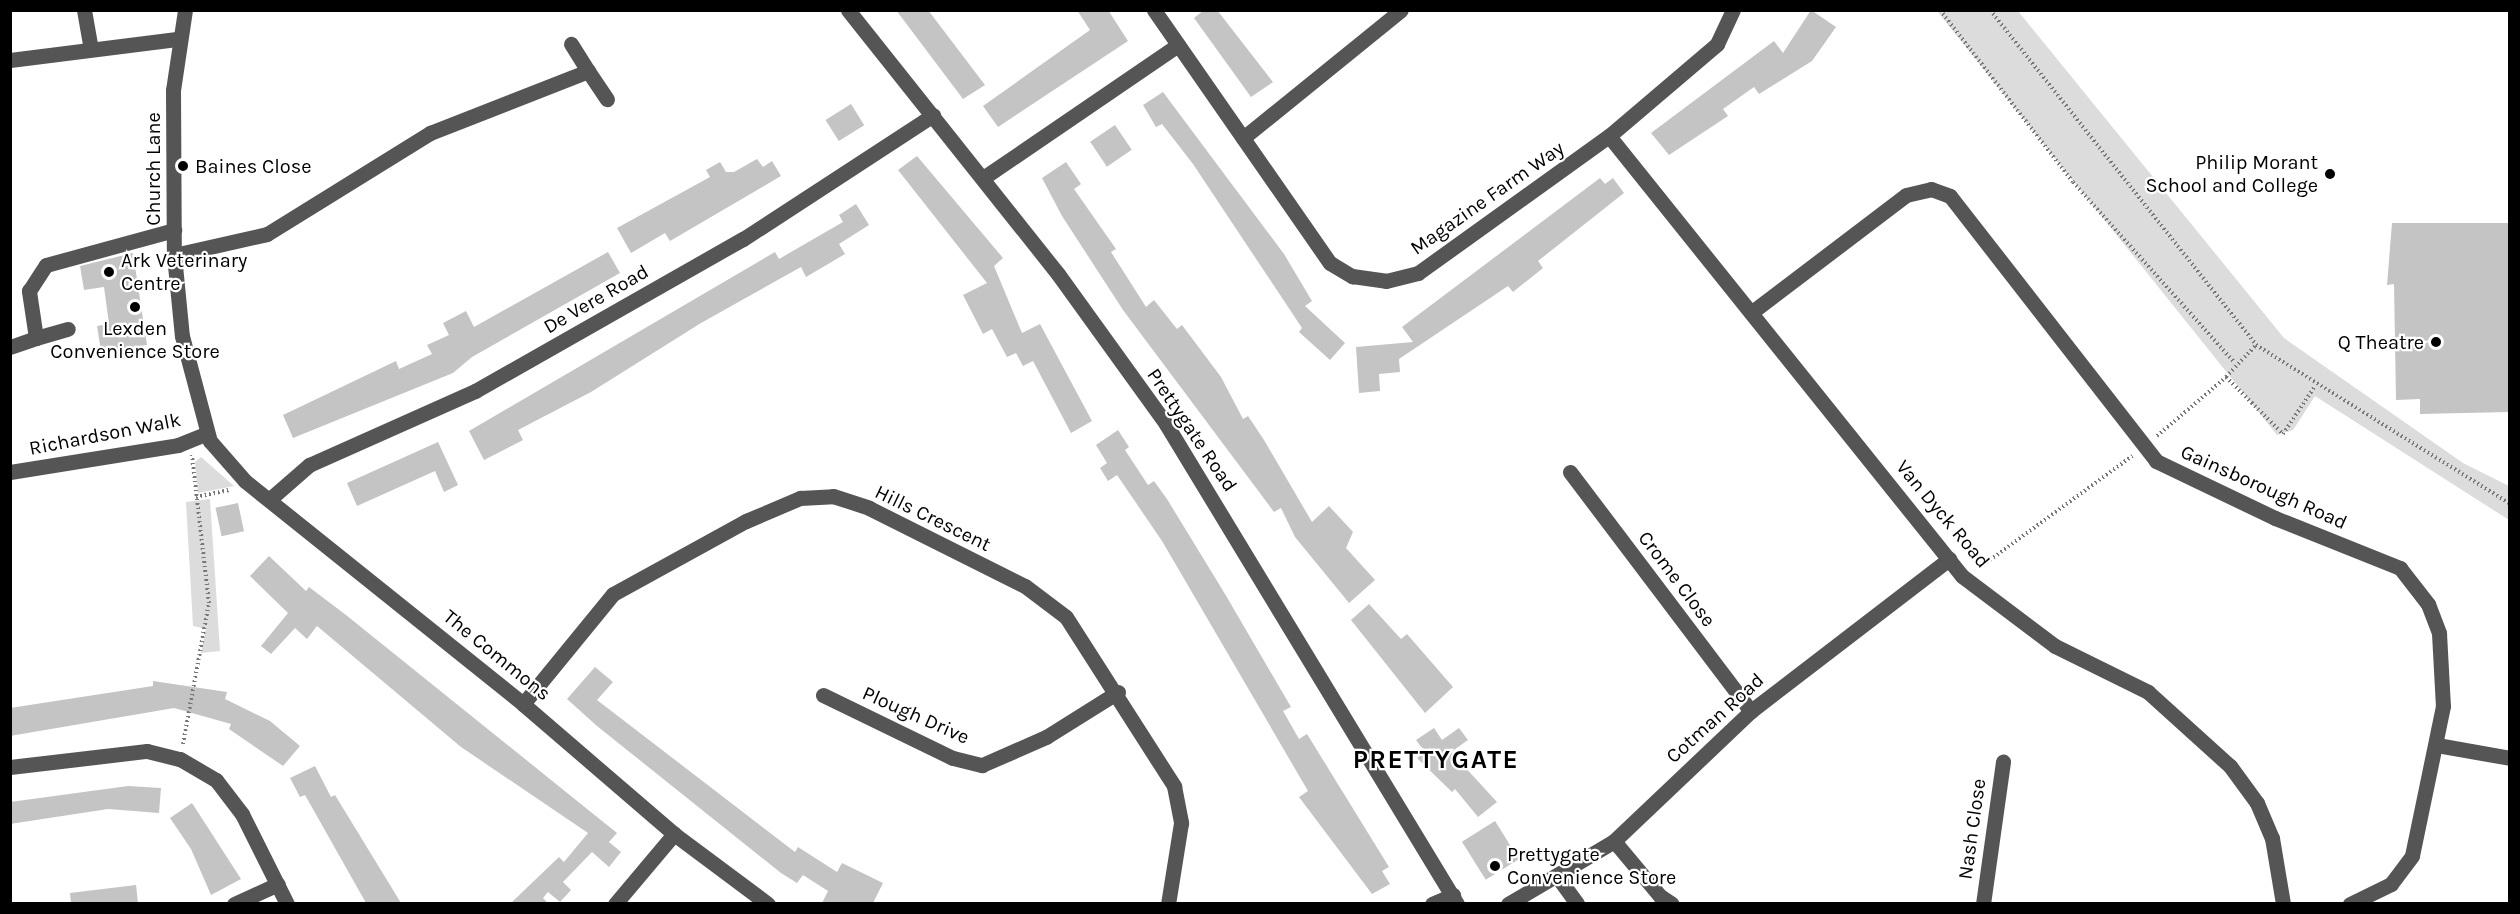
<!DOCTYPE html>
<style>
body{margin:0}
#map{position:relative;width:2520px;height:914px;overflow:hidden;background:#fff;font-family:Karla,sans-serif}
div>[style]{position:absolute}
.green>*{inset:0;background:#dcdcdc}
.building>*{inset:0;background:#c4c4c4;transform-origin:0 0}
.path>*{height:4px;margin-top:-2px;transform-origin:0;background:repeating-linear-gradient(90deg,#777 0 1.5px,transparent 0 4.5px)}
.minor>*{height:15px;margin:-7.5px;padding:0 7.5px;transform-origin:7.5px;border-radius:7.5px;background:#555}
.dots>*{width:16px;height:16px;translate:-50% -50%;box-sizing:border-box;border:3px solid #fff;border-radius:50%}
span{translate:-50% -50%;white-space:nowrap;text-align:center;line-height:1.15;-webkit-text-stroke:4.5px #fff;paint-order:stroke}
.poi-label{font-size:20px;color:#000}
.right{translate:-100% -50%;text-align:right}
.left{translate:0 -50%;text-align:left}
.street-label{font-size:20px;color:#000}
.district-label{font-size:26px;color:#000;font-weight:700;letter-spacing:1.5px}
.frame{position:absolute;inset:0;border:12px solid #000;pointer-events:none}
</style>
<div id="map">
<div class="green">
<div style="clip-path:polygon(1937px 11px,2018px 11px,2284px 338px,2463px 463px,2509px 486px,2509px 520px,2315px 396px,2293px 430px,2277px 435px)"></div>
<div style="clip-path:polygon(201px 457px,234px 486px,198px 493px,195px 462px)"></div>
<div style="clip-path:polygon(210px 499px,220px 651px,201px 653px,206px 629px,193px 626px,186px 502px)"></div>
</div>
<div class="building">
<div style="clip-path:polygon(896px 10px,928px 10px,985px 85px,963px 99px)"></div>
<div style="clip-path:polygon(1077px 10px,1108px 10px,1128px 41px,998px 127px,983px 106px,1090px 30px)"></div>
<div style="clip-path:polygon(1204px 10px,1217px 10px,1273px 82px,1251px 97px,1194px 18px)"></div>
<div style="clip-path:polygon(1811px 10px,1836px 27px,1812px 61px,1759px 94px,1754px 87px,1723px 109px,1728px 116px,1669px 155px,1651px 133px,1774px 41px,1783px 53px)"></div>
<div style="clip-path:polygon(1163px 92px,1284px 254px,1312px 301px,1305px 306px,1345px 343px,1330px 360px,1299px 332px,1302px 328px,1193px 164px,1162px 124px,1156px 127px,1143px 105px)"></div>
<div style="left:851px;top:104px;width:25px;height:30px;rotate:58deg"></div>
<div style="left:1115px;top:125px;width:30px;height:30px;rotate:56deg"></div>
<div style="clip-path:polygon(917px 156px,1003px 258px,994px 266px,1022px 333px,1040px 324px,1092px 421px,1071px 433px,1033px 361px,1023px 366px,1016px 353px,1007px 357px,992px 329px,983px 334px,963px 295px,987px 283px,898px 170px)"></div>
<div style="clip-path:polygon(757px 159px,763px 167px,772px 161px,781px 176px,670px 241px,665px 233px,631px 253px,617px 228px,710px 177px,706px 170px,720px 162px,726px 172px,734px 172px)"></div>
<div style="clip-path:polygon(1066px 162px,1081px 184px,1074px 189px,1116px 249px,1111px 252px,1146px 307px,1154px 300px,1177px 329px,1182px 325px,1221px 377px,1243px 419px,1248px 416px,1264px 440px,1312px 522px,1329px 506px,1353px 532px,1346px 548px,1375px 580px,1349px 603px,1295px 537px,1281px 508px,1274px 512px,1123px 310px,1062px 216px,1042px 178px)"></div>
<div style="clip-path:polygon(1600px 178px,1605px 184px,1613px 178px,1624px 193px,1538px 261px,1543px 268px,1513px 292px,1508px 286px,1399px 359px,1400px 372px,1379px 374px,1380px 391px,1359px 393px,1356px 347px,1413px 342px,1402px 327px)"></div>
<div style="clip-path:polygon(856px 204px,869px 225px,839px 244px,845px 254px,806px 277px,801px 267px,701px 323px,591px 392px,518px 430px,523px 440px,484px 460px,469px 431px,775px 252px,779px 259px,843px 222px,839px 215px)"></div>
<div style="clip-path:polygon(2392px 223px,2510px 223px,2510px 412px,2420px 414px,2420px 399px,2396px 400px,2394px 284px,2387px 285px)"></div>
<div style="clip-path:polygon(608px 252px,620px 273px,472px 357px,453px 373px,293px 438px,283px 415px,396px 361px,399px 369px,432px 354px,427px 345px,449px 335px,443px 323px,466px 311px,474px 327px)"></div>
<div style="clip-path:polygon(133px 253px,147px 345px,101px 351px,97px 326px,109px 324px,104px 287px,84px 290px,80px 266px)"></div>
<div style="clip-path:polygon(1118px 430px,1129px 447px,1125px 450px,1148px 485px,1154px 481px,1167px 499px,1225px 594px,1291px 707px,1283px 711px,1299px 739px,1307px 734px,1389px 867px,1382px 871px,1390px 884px,1372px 894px,1299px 797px,1308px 791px,1162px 541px,1117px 475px,1108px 481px,1100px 468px,1107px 463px,1096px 445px)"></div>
<div style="clip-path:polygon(438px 442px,458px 485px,444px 492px,435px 471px,357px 506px,347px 483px)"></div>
<div style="left:238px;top:503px;width:29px;height:23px;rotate:78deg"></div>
<div style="clip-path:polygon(269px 556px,306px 591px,309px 587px,346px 615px,617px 833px,609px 842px,621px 852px,609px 867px,592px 852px,563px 882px,571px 890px,560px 902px,548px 892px,543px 898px,548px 903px,511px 903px,559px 857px,564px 862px,588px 833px,461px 747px,317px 626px,307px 639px,295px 628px,271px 654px,261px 646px,288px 613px,250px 576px)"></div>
<div style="clip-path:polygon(1369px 604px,1401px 639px,1407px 634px,1453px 687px,1425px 713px,1351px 620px)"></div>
<div style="clip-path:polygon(595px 667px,613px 682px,597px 700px,795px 852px,798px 847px,837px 872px,842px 863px,883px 883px,873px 903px,822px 903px,828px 891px,803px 875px,797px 883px,781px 873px,597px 726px,567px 699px)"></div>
<div style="clip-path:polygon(153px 681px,227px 692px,225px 699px,270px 721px,300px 746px,283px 766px,229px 729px,231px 724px,174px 708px,10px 736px,10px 708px,153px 686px)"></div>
<div style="clip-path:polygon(1434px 728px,1442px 740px,1459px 728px,1468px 740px,1451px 752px,1497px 802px,1478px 817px,1455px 789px,1452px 792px,1417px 758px,1425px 752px,1416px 740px)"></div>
<div style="clip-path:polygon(315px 766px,331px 797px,335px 795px,401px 903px,366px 903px,305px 795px,300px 797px,290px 778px)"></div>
<div style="clip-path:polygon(128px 786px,161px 788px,159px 813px,108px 809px,10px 824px,10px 802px)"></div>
<div style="clip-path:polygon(192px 803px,241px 879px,211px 895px,191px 849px,170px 818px)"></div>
<div style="left:1495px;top:821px;width:45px;height:39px;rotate:58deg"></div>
<div style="clip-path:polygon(136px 885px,138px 903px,71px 903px,70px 893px)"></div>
</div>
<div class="path">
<div style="left:1940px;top:10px;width:217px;rotate:52.3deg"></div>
<div style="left:2073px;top:182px;width:243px;rotate:48.2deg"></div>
<div style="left:1990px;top:10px;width:428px;rotate:51.5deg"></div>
<div style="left:2256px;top:345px;width:300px;rotate:32deg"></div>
<div style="left:2226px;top:377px;width:44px;rotate:-46.8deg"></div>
<div style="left:2157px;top:436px;width:91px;rotate:-40.5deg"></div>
<div style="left:2226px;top:377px;width:81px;rotate:45deg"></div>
<div style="left:2283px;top:434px;width:58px;rotate:-56.3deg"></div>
<div style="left:196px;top:497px;width:35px;rotate:-12deg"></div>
<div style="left:1979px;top:568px;width:190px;rotate:-36.2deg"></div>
<div style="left:183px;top:744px;width:143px;rotate:-79.6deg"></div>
<div style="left:209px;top:603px;width:149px;rotate:-96.6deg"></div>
</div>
<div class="minor">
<div style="left:84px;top:10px;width:39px;rotate:80deg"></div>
<div style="left:185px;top:10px;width:81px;rotate:98.5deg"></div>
<div style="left:173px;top:90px;width:165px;rotate:89.7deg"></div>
<div style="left:174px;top:255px;width:81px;rotate:84.4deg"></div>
<div style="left:182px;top:336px;width:109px;rotate:75.1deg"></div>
<div style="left:210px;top:441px;width:53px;rotate:48.8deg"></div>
<div style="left:245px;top:481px;width:356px;rotate:38.7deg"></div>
<div style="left:523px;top:704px;width:199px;rotate:40.7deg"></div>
<div style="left:674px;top:834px;width:117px;rotate:36.7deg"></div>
<div style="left:848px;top:10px;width:337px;rotate:51.5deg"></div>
<div style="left:1058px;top:274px;width:185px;rotate:54.2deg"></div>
<div style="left:1166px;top:424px;width:561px;rotate:58.77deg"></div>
<div style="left:1154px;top:10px;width:308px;rotate:55.2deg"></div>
<div style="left:1330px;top:263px;width:26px;rotate:31deg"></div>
<div style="left:1352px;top:276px;width:34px;rotate:8deg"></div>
<div style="left:1386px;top:281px;width:33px;rotate:-14deg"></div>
<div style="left:1418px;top:273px;width:235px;rotate:-35.7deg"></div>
<div style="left:1609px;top:136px;width:142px;rotate:-40.4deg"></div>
<div style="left:1717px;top:44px;width:38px;rotate:-65deg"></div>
<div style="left:10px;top:60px;width:168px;rotate:-7.2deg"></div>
<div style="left:588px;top:71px;width:34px;rotate:56deg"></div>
<div style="left:1609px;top:136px;width:564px;rotate:51.26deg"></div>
<div style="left:1962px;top:576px;width:116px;rotate:37deg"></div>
<div style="left:2055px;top:646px;width:104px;rotate:26.3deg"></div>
<div style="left:2148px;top:692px;width:110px;rotate:42.1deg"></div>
<div style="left:2230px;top:766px;width:46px;rotate:53.9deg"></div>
<div style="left:2257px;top:803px;width:38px;rotate:67deg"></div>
<div style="left:2272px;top:838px;width:67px;rotate:80.5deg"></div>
<div style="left:1243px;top:138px;width:203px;rotate:-39deg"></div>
<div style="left:983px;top:178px;width:236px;rotate:-34.3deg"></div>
<div style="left:174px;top:255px;width:95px;rotate:-12.7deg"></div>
<div style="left:267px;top:234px;width:192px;rotate:-31.8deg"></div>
<div style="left:430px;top:133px;width:170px;rotate:-21.4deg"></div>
<div style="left:588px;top:71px;width:32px;rotate:-122deg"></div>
<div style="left:1752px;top:312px;width:193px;rotate:-37.2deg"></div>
<div style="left:1906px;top:195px;width:26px;rotate:-13deg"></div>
<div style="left:1931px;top:189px;width:20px;rotate:20deg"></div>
<div style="left:1950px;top:196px;width:336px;rotate:52.1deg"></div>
<div style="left:2156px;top:461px;width:132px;rotate:25.6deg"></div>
<div style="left:2275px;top:518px;width:135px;rotate:21.8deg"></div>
<div style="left:2400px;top:568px;width:46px;rotate:52.1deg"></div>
<div style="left:2428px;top:604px;width:31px;rotate:69deg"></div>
<div style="left:2439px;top:633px;width:73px;rotate:86.9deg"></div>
<div style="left:2443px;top:706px;width:153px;rotate:101.7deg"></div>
<div style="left:2412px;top:856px;width:35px;rotate:127deg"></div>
<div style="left:2391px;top:884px;width:46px;rotate:154deg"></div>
<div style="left:36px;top:338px;width:33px;rotate:-16deg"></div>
<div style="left:10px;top:347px;width:28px;rotate:-19deg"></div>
<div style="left:36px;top:338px;width:48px;rotate:-98.5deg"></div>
<div style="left:29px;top:291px;width:31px;rotate:-57deg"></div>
<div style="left:46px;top:265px;width:133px;rotate:-15.3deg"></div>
<div style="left:10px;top:472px;width:170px;rotate:-9.1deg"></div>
<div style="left:178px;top:445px;width:31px;rotate:-22deg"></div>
<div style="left:1570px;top:472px;width:300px;rotate:52.9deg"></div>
<div style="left:270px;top:499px;width:52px;rotate:-41.1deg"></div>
<div style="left:309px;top:465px;width:182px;rotate:-24deg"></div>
<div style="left:475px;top:391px;width:308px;rotate:-29.6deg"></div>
<div style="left:743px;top:239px;width:227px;rotate:-33.1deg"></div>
<div style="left:823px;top:695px;width:144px;rotate:25.9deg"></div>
<div style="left:953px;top:758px;width:30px;rotate:14deg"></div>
<div style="left:982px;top:765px;width:70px;rotate:-23.6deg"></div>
<div style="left:1046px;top:737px;width:85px;rotate:-32deg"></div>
<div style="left:523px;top:704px;width:142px;rotate:-50.7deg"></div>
<div style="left:613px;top:594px;width:152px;rotate:-28.8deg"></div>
<div style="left:746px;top:521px;width:59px;rotate:-23.1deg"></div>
<div style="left:800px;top:498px;width:33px;rotate:-3deg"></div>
<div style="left:833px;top:496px;width:38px;rotate:18deg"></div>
<div style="left:869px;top:508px;width:174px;rotate:26.6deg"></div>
<div style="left:1025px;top:586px;width:51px;rotate:37.1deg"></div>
<div style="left:1066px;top:617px;width:201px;rotate:57.4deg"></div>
<div style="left:1174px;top:786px;width:38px;rotate:79deg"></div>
<div style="left:1181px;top:823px;width:82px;rotate:99.1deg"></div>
<div style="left:2437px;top:745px;width:74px;rotate:10.1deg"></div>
<div style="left:10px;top:767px;width:138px;rotate:-6.7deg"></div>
<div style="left:147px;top:751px;width:34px;rotate:14deg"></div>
<div style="left:180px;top:759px;width:42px;rotate:30.3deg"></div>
<div style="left:216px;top:780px;width:43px;rotate:52.6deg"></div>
<div style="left:242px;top:814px;width:101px;rotate:63.4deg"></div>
<div style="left:1614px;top:841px;width:72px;rotate:50.1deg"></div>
<div style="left:1660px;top:896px;width:14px;rotate:34deg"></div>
<div style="left:1557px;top:876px;width:34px;rotate:54deg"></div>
<div style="left:234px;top:904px;width:48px;rotate:-24.4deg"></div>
<div style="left:615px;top:904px;width:92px;rotate:-49.9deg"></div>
<div style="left:1432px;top:904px;width:23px;rotate:-23deg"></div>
<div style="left:1508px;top:904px;width:123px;rotate:-30.7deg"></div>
<div style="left:1614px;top:841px;width:189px;rotate:-43.5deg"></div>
<div style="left:1751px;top:711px;width:250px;rotate:-37.5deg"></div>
<div style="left:1983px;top:904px;width:144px;rotate:-82deg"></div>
</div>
<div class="dots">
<div style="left:183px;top:166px;background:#000"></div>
<div style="left:2330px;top:174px;background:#000"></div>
<div style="left:109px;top:272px;background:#000"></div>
<div style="left:135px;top:307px;background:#000"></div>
<div style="left:2436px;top:342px;background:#000"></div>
<div style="left:1495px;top:866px;background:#000"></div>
</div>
<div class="poi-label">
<span class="right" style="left:2318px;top:174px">Philip Morant<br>School and College</span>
<span class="left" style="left:195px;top:166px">Baines Close</span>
<span class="left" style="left:121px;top:272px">Ark Veterinary<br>Centre</span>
<span style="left:135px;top:340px">Lexden<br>Convenience Store</span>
<span class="right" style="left:2424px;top:342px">Q Theatre</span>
<span class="left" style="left:1507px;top:866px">Prettygate<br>Convenience Store</span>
</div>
<div class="street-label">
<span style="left:153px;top:169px;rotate:-90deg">Church Lane</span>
<span style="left:1487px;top:198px;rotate:-35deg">Magazine Farm Way</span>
<span style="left:596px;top:299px;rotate:-30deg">De Vere Road</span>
<span style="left:1192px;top:430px;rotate:56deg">Prettygate Road</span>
<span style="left:105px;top:434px;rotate:-11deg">Richardson Walk</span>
<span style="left:2264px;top:487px;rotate:24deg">Gainsborough Road</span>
<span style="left:1943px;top:514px;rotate:50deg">Van Dyck Road</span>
<span style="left:933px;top:518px;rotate:26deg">Hills Crescent</span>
<span style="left:1677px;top:579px;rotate:53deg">Crome Close</span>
<span style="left:497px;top:655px;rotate:39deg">The Commons</span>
<span style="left:916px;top:715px;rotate:24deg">Plough Drive</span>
<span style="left:1715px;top:718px;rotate:-42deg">Cotman Road</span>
<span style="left:1972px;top:829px;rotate:-82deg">Nash Close</span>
</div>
<div class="district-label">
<span style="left:1436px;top:760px">PRETTYGATE</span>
</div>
<div class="frame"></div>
</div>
